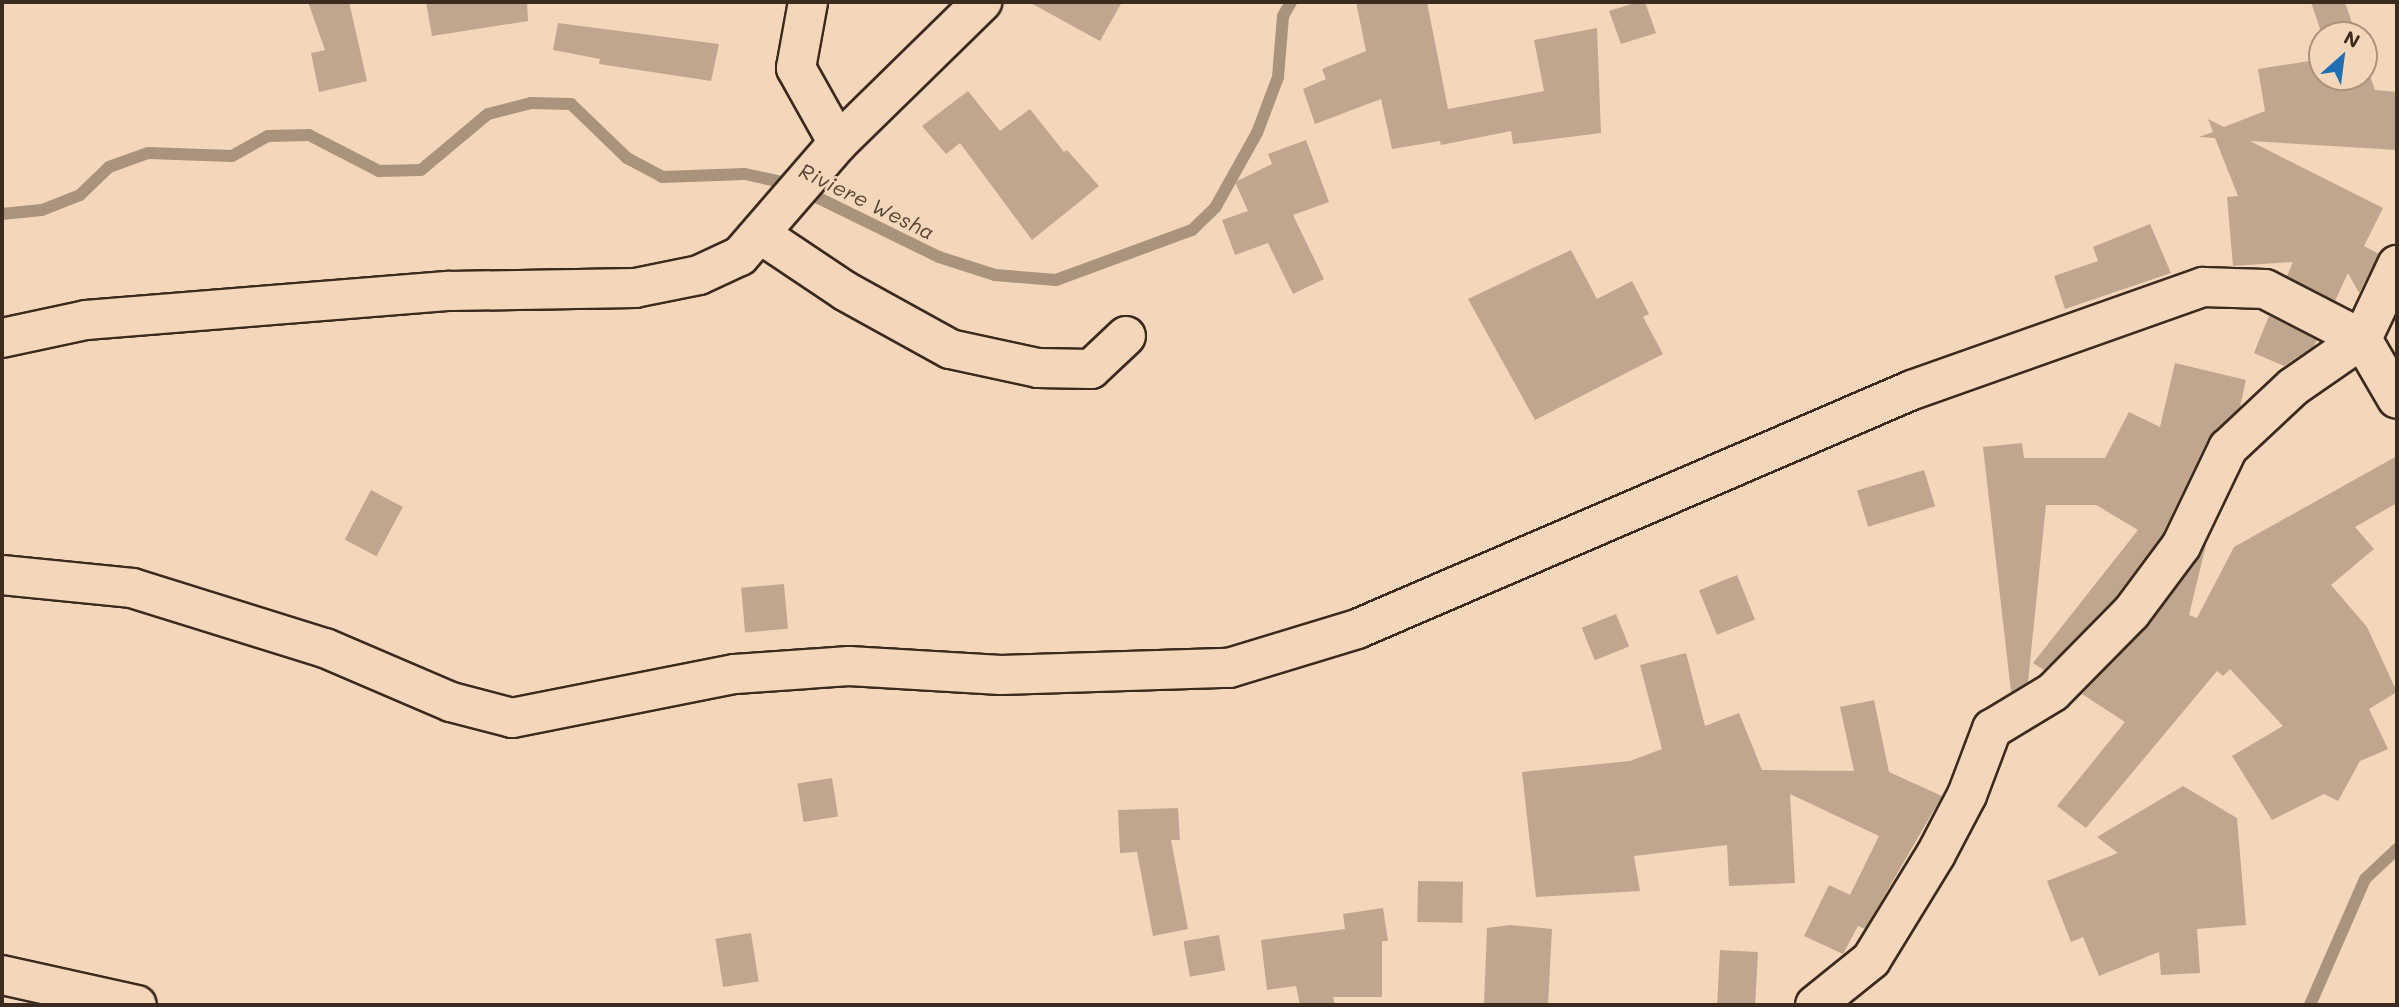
<!DOCTYPE html>
<style>
body{margin:0}
#map{position:relative;width:2399px;height:1007px;overflow:hidden;background:#f4d7ba;font-family:Mali,sans-serif}
div>[style]{position:absolute}
.stream>*{height:12px;margin:-6px;padding:0 6px;transform-origin:6px;border-radius:6px;background:#aa937c}
.building>*{inset:0;background:#c0a68f;transform-origin:0 0}
.roads{filter:drop-shadow(2px 0 #3b2a1e) drop-shadow(-2px 0 #3b2a1e) drop-shadow(0 2px #3b2a1e) drop-shadow(0 -2px #3b2a1e)}
.minor>*{height:38px;margin:-19px;padding:0 19px;transform-origin:19px;border-radius:19px;background:#f4d7ba}
span{translate:-50% -50%;white-space:nowrap;text-align:center;line-height:1.15;-webkit-text-stroke:5px #f4d7ba;paint-order:stroke}
.water-label{font-size:21px;color:#574436;font-style:italic}
.frame{position:absolute;inset:0;border:4px solid #3b2a1e;pointer-events:none}
.north{position:absolute;left:2308px;top:21px;width:70px;height:70px;box-sizing:border-box;background:#f4d7ba;border:2px solid #aa927c;border-radius:50%;rotate:28deg;font-size:19px;font-weight:700;line-height:28px;text-align:center;color:#3b2a1e}
.north::after{content:'';display:block;margin:auto;width:24px;height:32px;background:#1f6fb2;clip-path:polygon(50% 0,100% 100%,50% 72%,0 100%)}
</style>
<div id="map">
<div class="stream">
<div style="left:2px;top:214px;width:40px;rotate:-5.7deg"></div>
<div style="left:42px;top:210px;width:41px;rotate:-21.5deg"></div>
<div style="left:80px;top:195px;width:40px;rotate:-44deg"></div>
<div style="left:109px;top:167px;width:41px;rotate:-19.7deg"></div>
<div style="left:148px;top:153px;width:84px;rotate:2deg"></div>
<div style="left:232px;top:156px;width:41px;rotate:-29.1deg"></div>
<div style="left:268px;top:136px;width:41px;rotate:-1.4deg"></div>
<div style="left:309px;top:135px;width:79px;rotate:27.2deg"></div>
<div style="left:379px;top:171px;width:42px;rotate:-1.4deg"></div>
<div style="left:421px;top:170px;width:87px;rotate:-39.9deg"></div>
<div style="left:488px;top:114px;width:44px;rotate:-14.3deg"></div>
<div style="left:531px;top:103px;width:40px;rotate:1.4deg"></div>
<div style="left:571px;top:104px;width:78px;rotate:44deg"></div>
<div style="left:627px;top:158px;width:40px;rotate:28deg"></div>
<div style="left:662px;top:177px;width:83px;rotate:-2.1deg"></div>
<div style="left:745px;top:174px;width:46px;rotate:12.5deg"></div>
<div style="left:790px;top:184px;width:166px;rotate:26.1deg"></div>
<div style="left:939px;top:257px;width:59px;rotate:17.8deg"></div>
<div style="left:995px;top:275px;width:61px;rotate:4.7deg"></div>
<div style="left:1056px;top:280px;width:145px;rotate:-20.2deg"></div>
<div style="left:1192px;top:230px;width:32px;rotate:-44deg"></div>
<div style="left:1215px;top:208px;width:86px;rotate:-60.8deg"></div>
<div style="left:1257px;top:133px;width:60px;rotate:-69.4deg"></div>
<div style="left:1278px;top:77px;width:61px;rotate:-85.3deg"></div>
<div style="left:1283px;top:16px;width:16px;rotate:-60deg"></div>
<div style="left:2310px;top:1005px;width:137px;rotate:-66.4deg"></div>
<div style="left:2365px;top:879px;width:44px;rotate:-43.2deg"></div>
</div>
<div class="building">
<div style="clip-path:polygon(308px 2px,349px 2px,367px 81px,319px 92px,311px 53px,325px 50px)"></div>
<div style="clip-path:polygon(426px 2px,527px 2px,528px 21px,432px 36px)"></div>
<div style="clip-path:polygon(1029px 2px,1122px 2px,1100px 41px)"></div>
<div style="clip-path:polygon(1356px 2px,1427px 2px,1448px 109px,1544px 91px,1534px 40px,1597px 28px,1601px 133px,1513px 144px,1511px 131px,1441px 145px,1440px 141px,1392px 149px,1381px 99px,1315px 124px,1303px 89px,1326px 79px,1322px 69px,1366px 51px)"></div>
<div style="clip-path:polygon(1638px 2px,1645px 2px,1656px 33px,1621px 44px,1609px 11px)"></div>
<div style="clip-path:polygon(2311px 2px,2345px 2px,2356px 35px,2322px 35px)"></div>
<div style="clip-path:polygon(558px 23px,719px 44px,711px 81px,599px 64px,600px 59px,553px 50px)"></div>
<div style="clip-path:polygon(2322px 59px,2322px 77px,2364px 77px,2364px 59px,2375px 90px,2397px 92px,2397px 150px,2250px 141px,2383px 208px,2364px 246px,2379px 254px,2359px 293px,2348px 273px,2335px 301px,2287px 276px,2293px 262px,2233px 266px,2227px 197px,2238px 196px,2215px 138px,2199px 137px,2213px 132px,2208px 119px,2224px 127px,2265px 111px,2258px 69px)"></div>
<div style="clip-path:polygon(968px 91px,1000px 131px,1030px 109px,1064px 152px,1067px 150px,1099px 186px,1032px 240px,960px 143px,946px 154px,922px 126px)"></div>
<div style="clip-path:polygon(1306px 140px,1329px 202px,1293px 215px,1324px 279px,1293px 294px,1268px 243px,1235px 255px,1222px 220px,1248px 211px,1235px 182px,1272px 164px,1268px 154px)"></div>
<div style="clip-path:polygon(2150px 224px,2171px 273px,2065px 309px,2054px 276px,2098px 261px,2093px 247px)"></div>
<div style="clip-path:polygon(1571px 250px,1597px 299px,1632px 281px,1649px 314px,1643px 317px,1663px 354px,1535px 420px,1468px 299px)"></div>
<div style="clip-path:polygon(2269px 316px,2317px 340px,2314px 346px,2284px 366px,2254px 353px)"></div>
<div style="clip-path:polygon(2175px 363px,2246px 380px,2240px 407px,2208px 439px,2162px 535px,2114px 599px,2044px 670px,2033px 663px,2138px 530px,2096px 505px,2046px 505px,2028px 682px,2011px 692px,1983px 447px,2022px 443px,2024px 458px,2105px 458px,2129px 412px,2160px 427px)"></div>
<div style="clip-path:polygon(2397px 456px,2397px 503px,2355px 527px,2374px 549px,2331px 585px,2367px 627px,2397px 692px,2369px 709px,2388px 749px,2360px 761px,2338px 801px,2324px 794px,2272px 820px,2232px 756px,2283px 726px,2230px 669px,2223px 676px,2217px 671px,2086px 828px,2057px 806px,2125px 722px,2082px 694px,2148px 626px,2206px 545px,2189px 615px,2197px 618px,2234px 547px)"></div>
<div style="left:1924px;top:470px;width:38px;height:70px;rotate:73deg"></div>
<div style="left:371px;top:490px;width:36px;height:56px;rotate:28deg"></div>
<div style="left:1737px;top:575px;width:48px;height:41px;rotate:68deg"></div>
<div style="left:784px;top:584px;width:45px;height:43px;rotate:85deg"></div>
<div style="left:1616px;top:614px;width:35px;height:37px;rotate:68deg"></div>
<div style="clip-path:polygon(1686px 653px,1705px 726px,1739px 713px,1762px 770px,1854px 771px,1840px 707px,1874px 700px,1889px 772px,1942px 796px,1865px 929px,1858px 926px,1843px 954px,1804px 936px,1829px 885px,1850px 895px,1879px 836px,1790px 794px,1795px 883px,1729px 886px,1727px 845px,1634px 856px,1640px 891px,1536px 897px,1522px 772px,1630px 761px,1662px 749px,1640px 665px)"></div>
<div style="left:832px;top:778px;width:39px;height:35px;rotate:81deg"></div>
<div style="clip-path:polygon(2183px 786px,2237px 818px,2246px 925px,2197px 929px,2200px 973px,2161px 975px,2159px 952px,2099px 976px,2083px 937px,2071px 942px,2047px 881px,2118px 853px,2097px 837px)"></div>
<div style="clip-path:polygon(1178px 808px,1180px 840px,1171px 840px,1188px 929px,1153px 936px,1137px 852px,1120px 853px,1118px 810px)"></div>
<div style="left:1418px;top:881px;width:45px;height:41px;rotate:1deg"></div>
<div style="clip-path:polygon(1383px 908px,1388px 941px,1382px 941px,1382px 997px,1333px 997px,1335px 1005px,1300px 1005px,1296px 986px,1267px 990px,1261px 940px,1345px 929px,1343px 914px)"></div>
<div style="clip-path:polygon(1510px 925px,1552px 929px,1548px 1005px,1484px 1005px,1487px 928px)"></div>
<div style="left:751px;top:933px;width:49px;height:36px;rotate:81deg"></div>
<div style="left:1219px;top:935px;width:36px;height:36px;rotate:80deg"></div>
<div style="left:1720px;top:950px;width:38px;height:55px;rotate:3deg"></div>
</div>
<div class="roads">
<div class="minor">
<div style="left:808px;top:2px;width:67px;rotate:100.3deg"></div>
<div style="left:796px;top:68px;width:86px;rotate:60.8deg"></div>
<div style="left:760px;top:234px;width:102px;rotate:33.8deg"></div>
<div style="left:845px;top:291px;width:120px;rotate:28.9deg"></div>
<div style="left:950px;top:349px;width:90px;rotate:12.2deg"></div>
<div style="left:1038px;top:368px;width:53px;rotate:1.1deg"></div>
<div style="left:1091px;top:369px;width:48px;rotate:-43.3deg"></div>
<div style="left:2px;top:338px;width:86px;rotate:-12.1deg"></div>
<div style="left:86px;top:320px;width:365px;rotate:-4.6deg"></div>
<div style="left:450px;top:291px;width:185px;rotate:-0.9deg"></div>
<div style="left:635px;top:288px;width:65px;rotate:-11.5deg"></div>
<div style="left:699px;top:275px;width:45px;rotate:-24.9deg"></div>
<div style="left:740px;top:256px;width:150px;rotate:-49.1deg"></div>
<div style="left:838px;top:143px;width:202px;rotate:-44.4deg"></div>
<div style="left:2px;top:575px;width:131px;rotate:5.7deg"></div>
<div style="left:132px;top:588px;width:202px;rotate:17.3deg"></div>
<div style="left:325px;top:648px;width:137px;rotate:23.2deg"></div>
<div style="left:451px;top:702px;width:63px;rotate:14.7deg"></div>
<div style="left:512px;top:718px;width:227px;rotate:-11.2deg"></div>
<div style="left:735px;top:674px;width:114px;rotate:-4deg"></div>
<div style="left:849px;top:666px;width:152px;rotate:3.4deg"></div>
<div style="left:1001px;top:675px;width:228px;rotate:-1.8deg"></div>
<div style="left:1229px;top:668px;width:134px;rotate:-16.9deg"></div>
<div style="left:1357px;top:629px;width:604px;rotate:-23.3deg"></div>
<div style="left:1912px;top:390px;width:309px;rotate:-19.5deg"></div>
<div style="left:2203px;top:287px;width:62px;rotate:1.8deg"></div>
<div style="left:2265px;top:289px;width:109px;rotate:27.3deg"></div>
<div style="left:2362px;top:339px;width:69px;rotate:59.7deg"></div>
<div style="left:2px;top:975px;width:138px;rotate:12.5deg"></div>
<div style="left:1815px;top:1005px;width:72px;rotate:-38.8deg"></div>
<div style="left:1871px;top:960px;width:124px;rotate:-58.5deg"></div>
<div style="left:1936px;top:854px;width:67px;rotate:-62.3deg"></div>
<div style="left:1967px;top:795px;width:71px;rotate:-69.3deg"></div>
<div style="left:1992px;top:729px;width:71px;rotate:-31.2deg"></div>
<div style="left:2053px;top:692px;width:111px;rotate:-45.4deg"></div>
<div style="left:2131px;top:613px;width:84px;rotate:-53.3deg"></div>
<div style="left:2181px;top:546px;width:109px;rotate:-64.4deg"></div>
<div style="left:2228px;top:448px;width:89px;rotate:-43.2deg"></div>
<div style="left:2293px;top:387px;width:84px;rotate:-34.8deg"></div>
<div style="left:2362px;top:339px;width:82px;rotate:-64.7deg"></div>
</div>
</div>
<div class="water-label">
<span style="left:867px;top:201px;rotate:26deg">Riviere Wesha</span>
</div>
<div class="frame"></div>
<div class="north">N</div>
</div>
